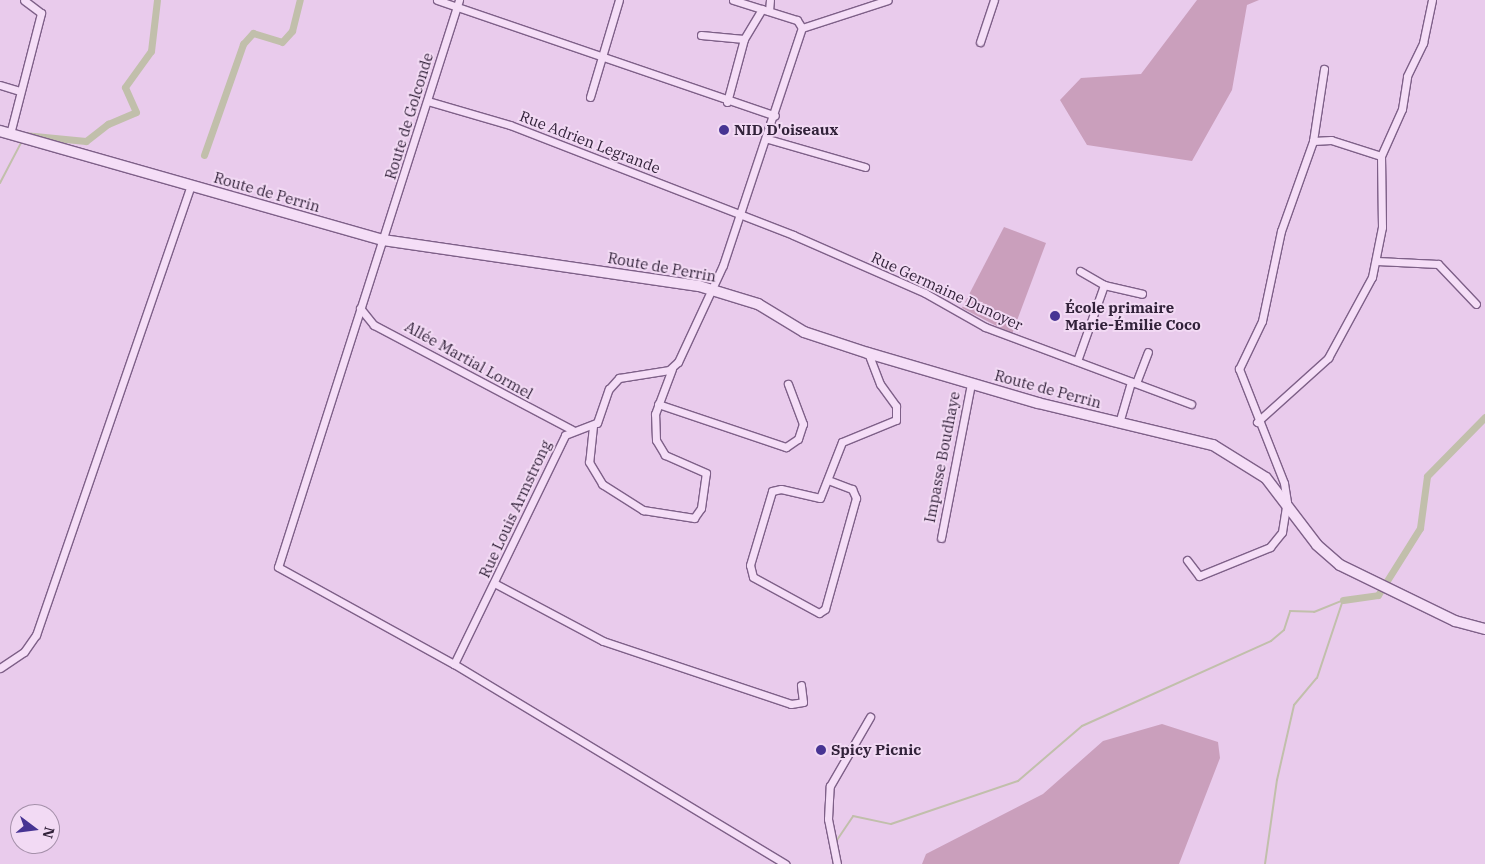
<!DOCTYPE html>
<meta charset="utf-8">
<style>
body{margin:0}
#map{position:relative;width:1485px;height:864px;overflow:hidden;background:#e9cbec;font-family:"IBM Plex Serif",serif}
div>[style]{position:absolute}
.green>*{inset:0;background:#ca9fbc}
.stream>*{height:2px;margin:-1px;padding:0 1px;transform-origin:1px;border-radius:1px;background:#c1bfab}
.canal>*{height:7px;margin:-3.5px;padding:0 3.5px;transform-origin:3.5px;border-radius:3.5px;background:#c1bfab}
.roads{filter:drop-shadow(1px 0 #7e6088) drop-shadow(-1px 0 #7e6088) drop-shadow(0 1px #7e6088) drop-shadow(0 -1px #7e6088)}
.street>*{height:7px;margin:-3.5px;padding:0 3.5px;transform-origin:3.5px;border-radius:3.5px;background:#f5def7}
.secondary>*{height:10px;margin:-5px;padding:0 5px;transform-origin:5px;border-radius:5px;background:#f5def7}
.dots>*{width:14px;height:14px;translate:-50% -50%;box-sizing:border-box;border:2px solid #f2daf4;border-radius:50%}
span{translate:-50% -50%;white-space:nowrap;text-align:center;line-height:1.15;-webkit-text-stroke:4px #f2daf4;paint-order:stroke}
.street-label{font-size:15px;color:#32223a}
.poi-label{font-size:15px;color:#32223a;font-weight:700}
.left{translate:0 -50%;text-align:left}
.north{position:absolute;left:10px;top:804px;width:50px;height:50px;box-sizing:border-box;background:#f2daf4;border:1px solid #a590aa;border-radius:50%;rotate:105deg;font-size:14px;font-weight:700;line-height:20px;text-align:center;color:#32223a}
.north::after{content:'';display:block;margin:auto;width:18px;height:22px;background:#473493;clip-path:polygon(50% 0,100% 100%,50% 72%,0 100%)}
</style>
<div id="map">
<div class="green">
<div style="clip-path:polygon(1197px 0,1259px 0,1247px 5px,1232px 90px,1192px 161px,1087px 145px,1060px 100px,1081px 78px,1141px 74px)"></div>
<div style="clip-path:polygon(1004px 227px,1046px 243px,1012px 334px,962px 308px)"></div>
<div style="clip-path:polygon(1162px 724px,1218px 742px,1220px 758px,1179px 864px,922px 864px,926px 854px,1043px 794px,1103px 741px)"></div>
</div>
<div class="stream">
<div style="left:0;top:183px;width:47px;rotate:-62.4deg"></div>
<div style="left:835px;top:843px;width:32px;rotate:-56deg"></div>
<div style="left:853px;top:816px;width:39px;rotate:12deg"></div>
<div style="left:891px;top:824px;width:134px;rotate:-18.7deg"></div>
<div style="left:1018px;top:781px;width:84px;rotate:-40.7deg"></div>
<div style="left:1082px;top:726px;width:207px;rotate:-24.2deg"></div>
<div style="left:1271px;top:641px;width:17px;rotate:-40deg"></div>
<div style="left:1284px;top:630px;width:20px;rotate:-72deg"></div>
<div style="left:1290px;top:611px;width:24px;rotate:2deg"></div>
<div style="left:1314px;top:612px;width:31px;rotate:-22deg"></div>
<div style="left:1265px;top:864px;width:85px;rotate:-81.9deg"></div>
<div style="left:1277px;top:780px;width:77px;rotate:-77.2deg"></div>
<div style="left:1294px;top:705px;width:35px;rotate:-50deg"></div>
<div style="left:1317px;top:678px;width:82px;rotate:-71.6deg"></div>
</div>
<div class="canal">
<div style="left:24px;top:135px;width:62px;rotate:5.5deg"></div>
<div style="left:86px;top:141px;width:28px;rotate:-38deg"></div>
<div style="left:108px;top:124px;width:30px;rotate:-23deg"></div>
<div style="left:136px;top:112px;width:27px;rotate:-114deg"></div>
<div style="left:125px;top:87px;width:44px;rotate:-54.2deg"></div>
<div style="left:151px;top:51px;width:51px;rotate:-83.3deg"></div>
<div style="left:204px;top:155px;width:118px;rotate:-70.6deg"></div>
<div style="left:243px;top:44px;width:15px;rotate:-48deg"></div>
<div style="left:253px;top:33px;width:30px;rotate:17deg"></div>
<div style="left:282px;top:42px;width:15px;rotate:-48deg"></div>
<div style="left:292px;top:31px;width:32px;rotate:-76deg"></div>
<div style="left:1343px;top:600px;width:35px;rotate:-8deg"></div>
<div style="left:1378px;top:595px;width:79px;rotate:-57.9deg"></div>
<div style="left:1420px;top:528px;width:52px;rotate:-82.3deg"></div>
<div style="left:1427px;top:476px;width:83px;rotate:-45.5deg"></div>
</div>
<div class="roads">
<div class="street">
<div style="left:437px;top:0;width:357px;rotate:18.9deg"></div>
<div style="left:459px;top:0;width:595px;rotate:107.7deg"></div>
<div style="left:278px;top:567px;width:201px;rotate:28.9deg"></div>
<div style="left:454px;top:664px;width:387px;rotate:31.1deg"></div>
<div style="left:733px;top:0;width:67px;rotate:17.4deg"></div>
<div style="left:797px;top:20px;width:9px;rotate:58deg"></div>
<div style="left:769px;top:11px;width:11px;rotate:-85deg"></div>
<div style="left:802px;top:28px;width:90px;rotate:-18deg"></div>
<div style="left:701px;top:35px;width:43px;rotate:5.3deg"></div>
<div style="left:980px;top:42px;width:44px;rotate:-71.6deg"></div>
<div style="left:0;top:85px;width:21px;rotate:17deg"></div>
<div style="left:590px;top:97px;width:101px;rotate:-73.4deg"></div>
<div style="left:428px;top:101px;width:85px;rotate:16.3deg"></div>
<div style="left:510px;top:125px;width:304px;rotate:21.2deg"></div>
<div style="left:793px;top:235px;width:144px;rotate:23.7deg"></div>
<div style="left:925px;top:293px;width:69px;rotate:29.5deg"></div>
<div style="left:985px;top:327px;width:220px;rotate:20.5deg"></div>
<div style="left:727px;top:102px;width:65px;rotate:-74.9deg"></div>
<div style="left:744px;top:39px;width:35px;rotate:-59deg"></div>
<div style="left:10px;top:134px;width:125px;rotate:-75.6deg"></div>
<div style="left:41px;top:13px;width:21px;rotate:-143deg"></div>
<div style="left:768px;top:139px;width:101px;rotate:16.1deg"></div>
<div style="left:1313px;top:141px;width:18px;rotate:-3deg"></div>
<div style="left:1331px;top:140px;width:52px;rotate:17.7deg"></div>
<div style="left:1377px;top:261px;width:61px;rotate:2.8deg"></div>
<div style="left:1438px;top:264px;width:55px;rotate:46.5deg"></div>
<div style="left:1080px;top:271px;width:28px;rotate:30deg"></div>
<div style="left:1104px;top:285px;width:39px;rotate:13deg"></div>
<div style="left:360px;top:308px;width:22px;rotate:51deg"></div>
<div style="left:374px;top:325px;width:224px;rotate:27.9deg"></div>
<div style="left:1077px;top:361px;width:81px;rotate:-70.4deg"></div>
<div style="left:1136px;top:383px;width:33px;rotate:-69deg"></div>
<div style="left:658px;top:404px;width:135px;rotate:18.6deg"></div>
<div style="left:786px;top:447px;width:14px;rotate:-34deg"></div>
<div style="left:798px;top:439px;width:16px;rotate:-72deg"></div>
<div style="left:803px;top:424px;width:43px;rotate:-110.6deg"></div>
<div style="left:1257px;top:422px;width:96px;rotate:-42deg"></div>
<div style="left:1328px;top:358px;width:92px;rotate:-61.5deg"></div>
<div style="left:1372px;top:277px;width:51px;rotate:-78.7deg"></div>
<div style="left:1382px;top:227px;width:71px;rotate:-90.8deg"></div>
<div style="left:1381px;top:156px;width:51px;rotate:-65.9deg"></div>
<div style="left:1402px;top:109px;width:33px;rotate:-81deg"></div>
<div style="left:1407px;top:76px;width:37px;rotate:-64deg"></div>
<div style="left:1423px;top:43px;width:44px;rotate:-78.2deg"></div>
<div style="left:1119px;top:423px;width:43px;rotate:-73.7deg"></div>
<div style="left:593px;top:426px;width:36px;rotate:96deg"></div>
<div style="left:589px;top:462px;width:26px;rotate:59deg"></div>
<div style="left:602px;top:484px;width:49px;rotate:32.4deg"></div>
<div style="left:643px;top:510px;width:52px;rotate:8.9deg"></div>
<div style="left:694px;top:518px;width:12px;rotate:-55deg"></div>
<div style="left:701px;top:508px;width:35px;rotate:-82deg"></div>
<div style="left:706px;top:473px;width:45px;rotate:-156.3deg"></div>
<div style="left:665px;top:455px;width:17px;rotate:-121deg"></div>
<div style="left:656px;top:440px;width:26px;rotate:-92deg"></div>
<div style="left:655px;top:414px;width:48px;rotate:-69.3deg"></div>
<div style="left:828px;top:480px;width:26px;rotate:21deg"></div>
<div style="left:852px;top:489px;width:10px;rotate:66deg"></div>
<div style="left:856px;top:498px;width:115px;rotate:105.6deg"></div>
<div style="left:825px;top:609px;width:7px;rotate:146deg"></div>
<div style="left:819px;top:613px;width:75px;rotate:-151.4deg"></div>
<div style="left:753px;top:577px;width:12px;rotate:-104deg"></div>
<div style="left:750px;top:565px;width:77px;rotate:-73.4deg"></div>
<div style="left:772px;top:491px;width:9px;rotate:-13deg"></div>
<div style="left:781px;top:489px;width:40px;rotate:13deg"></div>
<div style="left:820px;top:498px;width:60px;rotate:-68.6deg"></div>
<div style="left:842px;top:442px;width:58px;rotate:-22.2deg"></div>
<div style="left:896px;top:420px;width:14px;rotate:-90deg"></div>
<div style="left:896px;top:406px;width:27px;rotate:-126deg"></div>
<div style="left:880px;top:384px;width:33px;rotate:-111deg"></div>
<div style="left:941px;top:538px;width:158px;rotate:-79deg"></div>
<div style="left:1187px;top:560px;width:20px;rotate:53deg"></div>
<div style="left:1199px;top:576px;width:77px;rotate:-22.2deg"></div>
<div style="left:1270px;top:547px;width:19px;rotate:-51deg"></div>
<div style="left:1282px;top:532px;width:30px;rotate:-81deg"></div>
<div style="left:1287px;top:502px;width:19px;rotate:-99deg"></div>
<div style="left:1284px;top:483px;width:123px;rotate:-111.5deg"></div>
<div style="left:1239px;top:369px;width:53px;rotate:-64.4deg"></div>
<div style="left:1262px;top:321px;width:92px;rotate:-78.1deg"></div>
<div style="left:1281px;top:231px;width:96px;rotate:-70.4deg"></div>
<div style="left:1313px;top:141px;width:73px;rotate:-81.3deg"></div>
<div style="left:496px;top:584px;width:121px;rotate:28deg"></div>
<div style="left:603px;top:641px;width:198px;rotate:18.5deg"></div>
<div style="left:791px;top:704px;width:12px;rotate:-9deg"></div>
<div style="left:803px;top:702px;width:17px;rotate:-97deg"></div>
<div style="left:454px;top:664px;width:254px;rotate:-64.1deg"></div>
<div style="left:565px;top:435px;width:34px;rotate:-21deg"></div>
<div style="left:597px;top:423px;width:36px;rotate:-71deg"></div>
<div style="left:609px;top:389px;width:15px;rotate:-48deg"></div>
<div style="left:619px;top:378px;width:51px;rotate:-9.1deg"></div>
<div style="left:669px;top:370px;width:12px;rotate:-42deg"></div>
<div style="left:678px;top:362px;width:107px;rotate:-65.1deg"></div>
<div style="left:723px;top:265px;width:250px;rotate:-71.6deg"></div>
<div style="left:0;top:668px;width:29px;rotate:-34deg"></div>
<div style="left:24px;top:652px;width:21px;rotate:-55deg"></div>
<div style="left:36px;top:635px;width:475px;rotate:-71deg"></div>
<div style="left:837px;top:864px;width:46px;rotate:-101.3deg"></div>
<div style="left:828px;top:819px;width:33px;rotate:-87deg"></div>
<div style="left:830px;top:786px;width:80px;rotate:-59.9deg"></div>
</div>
<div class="secondary">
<div style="left:0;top:131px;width:398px;rotate:15.9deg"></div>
<div style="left:383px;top:240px;width:319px;rotate:8.3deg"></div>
<div style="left:699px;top:286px;width:62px;rotate:17deg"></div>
<div style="left:758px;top:304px;width:54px;rotate:31.3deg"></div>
<div style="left:804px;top:332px;width:67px;rotate:18.2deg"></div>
<div style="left:868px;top:353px;width:177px;rotate:16.4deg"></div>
<div style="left:1038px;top:403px;width:180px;rotate:13.5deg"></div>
<div style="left:1213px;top:445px;width:62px;rotate:31.9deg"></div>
<div style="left:1266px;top:478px;width:84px;rotate:52.7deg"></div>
<div style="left:1317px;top:545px;width:30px;rotate:41deg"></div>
<div style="left:1340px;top:565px;width:128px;rotate:26deg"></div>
<div style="left:1455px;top:621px;width:31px;rotate:15deg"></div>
</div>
</div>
<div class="dots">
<div style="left:724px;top:130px;background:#473493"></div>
<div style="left:1055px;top:316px;background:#473493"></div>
<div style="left:821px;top:750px;background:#473493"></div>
</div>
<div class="street-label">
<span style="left:409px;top:116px;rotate:-73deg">Route de Golconde</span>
<span style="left:590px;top:142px;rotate:21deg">Rue Adrien Legrande</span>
<span style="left:267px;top:192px;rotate:16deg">Route de Perrin</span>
<span style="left:662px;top:267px;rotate:10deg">Route de Perrin</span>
<span style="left:947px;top:291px;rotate:25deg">Rue Germaine Dunoyer</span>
<span style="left:469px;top:360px;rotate:29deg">Allée Martial Lormel</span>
<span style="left:1048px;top:389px;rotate:15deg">Route de Perrin</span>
<span style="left:942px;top:457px;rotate:-79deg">Impasse Boudhaye</span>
<span style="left:515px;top:509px;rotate:-65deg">Rue Louis Armstrong</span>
</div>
<div class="poi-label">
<span class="left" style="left:734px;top:130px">NID D'oiseaux</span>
<span class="left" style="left:1065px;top:316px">École primaire<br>Marie-Émilie Coco</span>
<span class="left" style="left:831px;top:750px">Spicy Picnic</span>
</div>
<div class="north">N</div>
</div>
